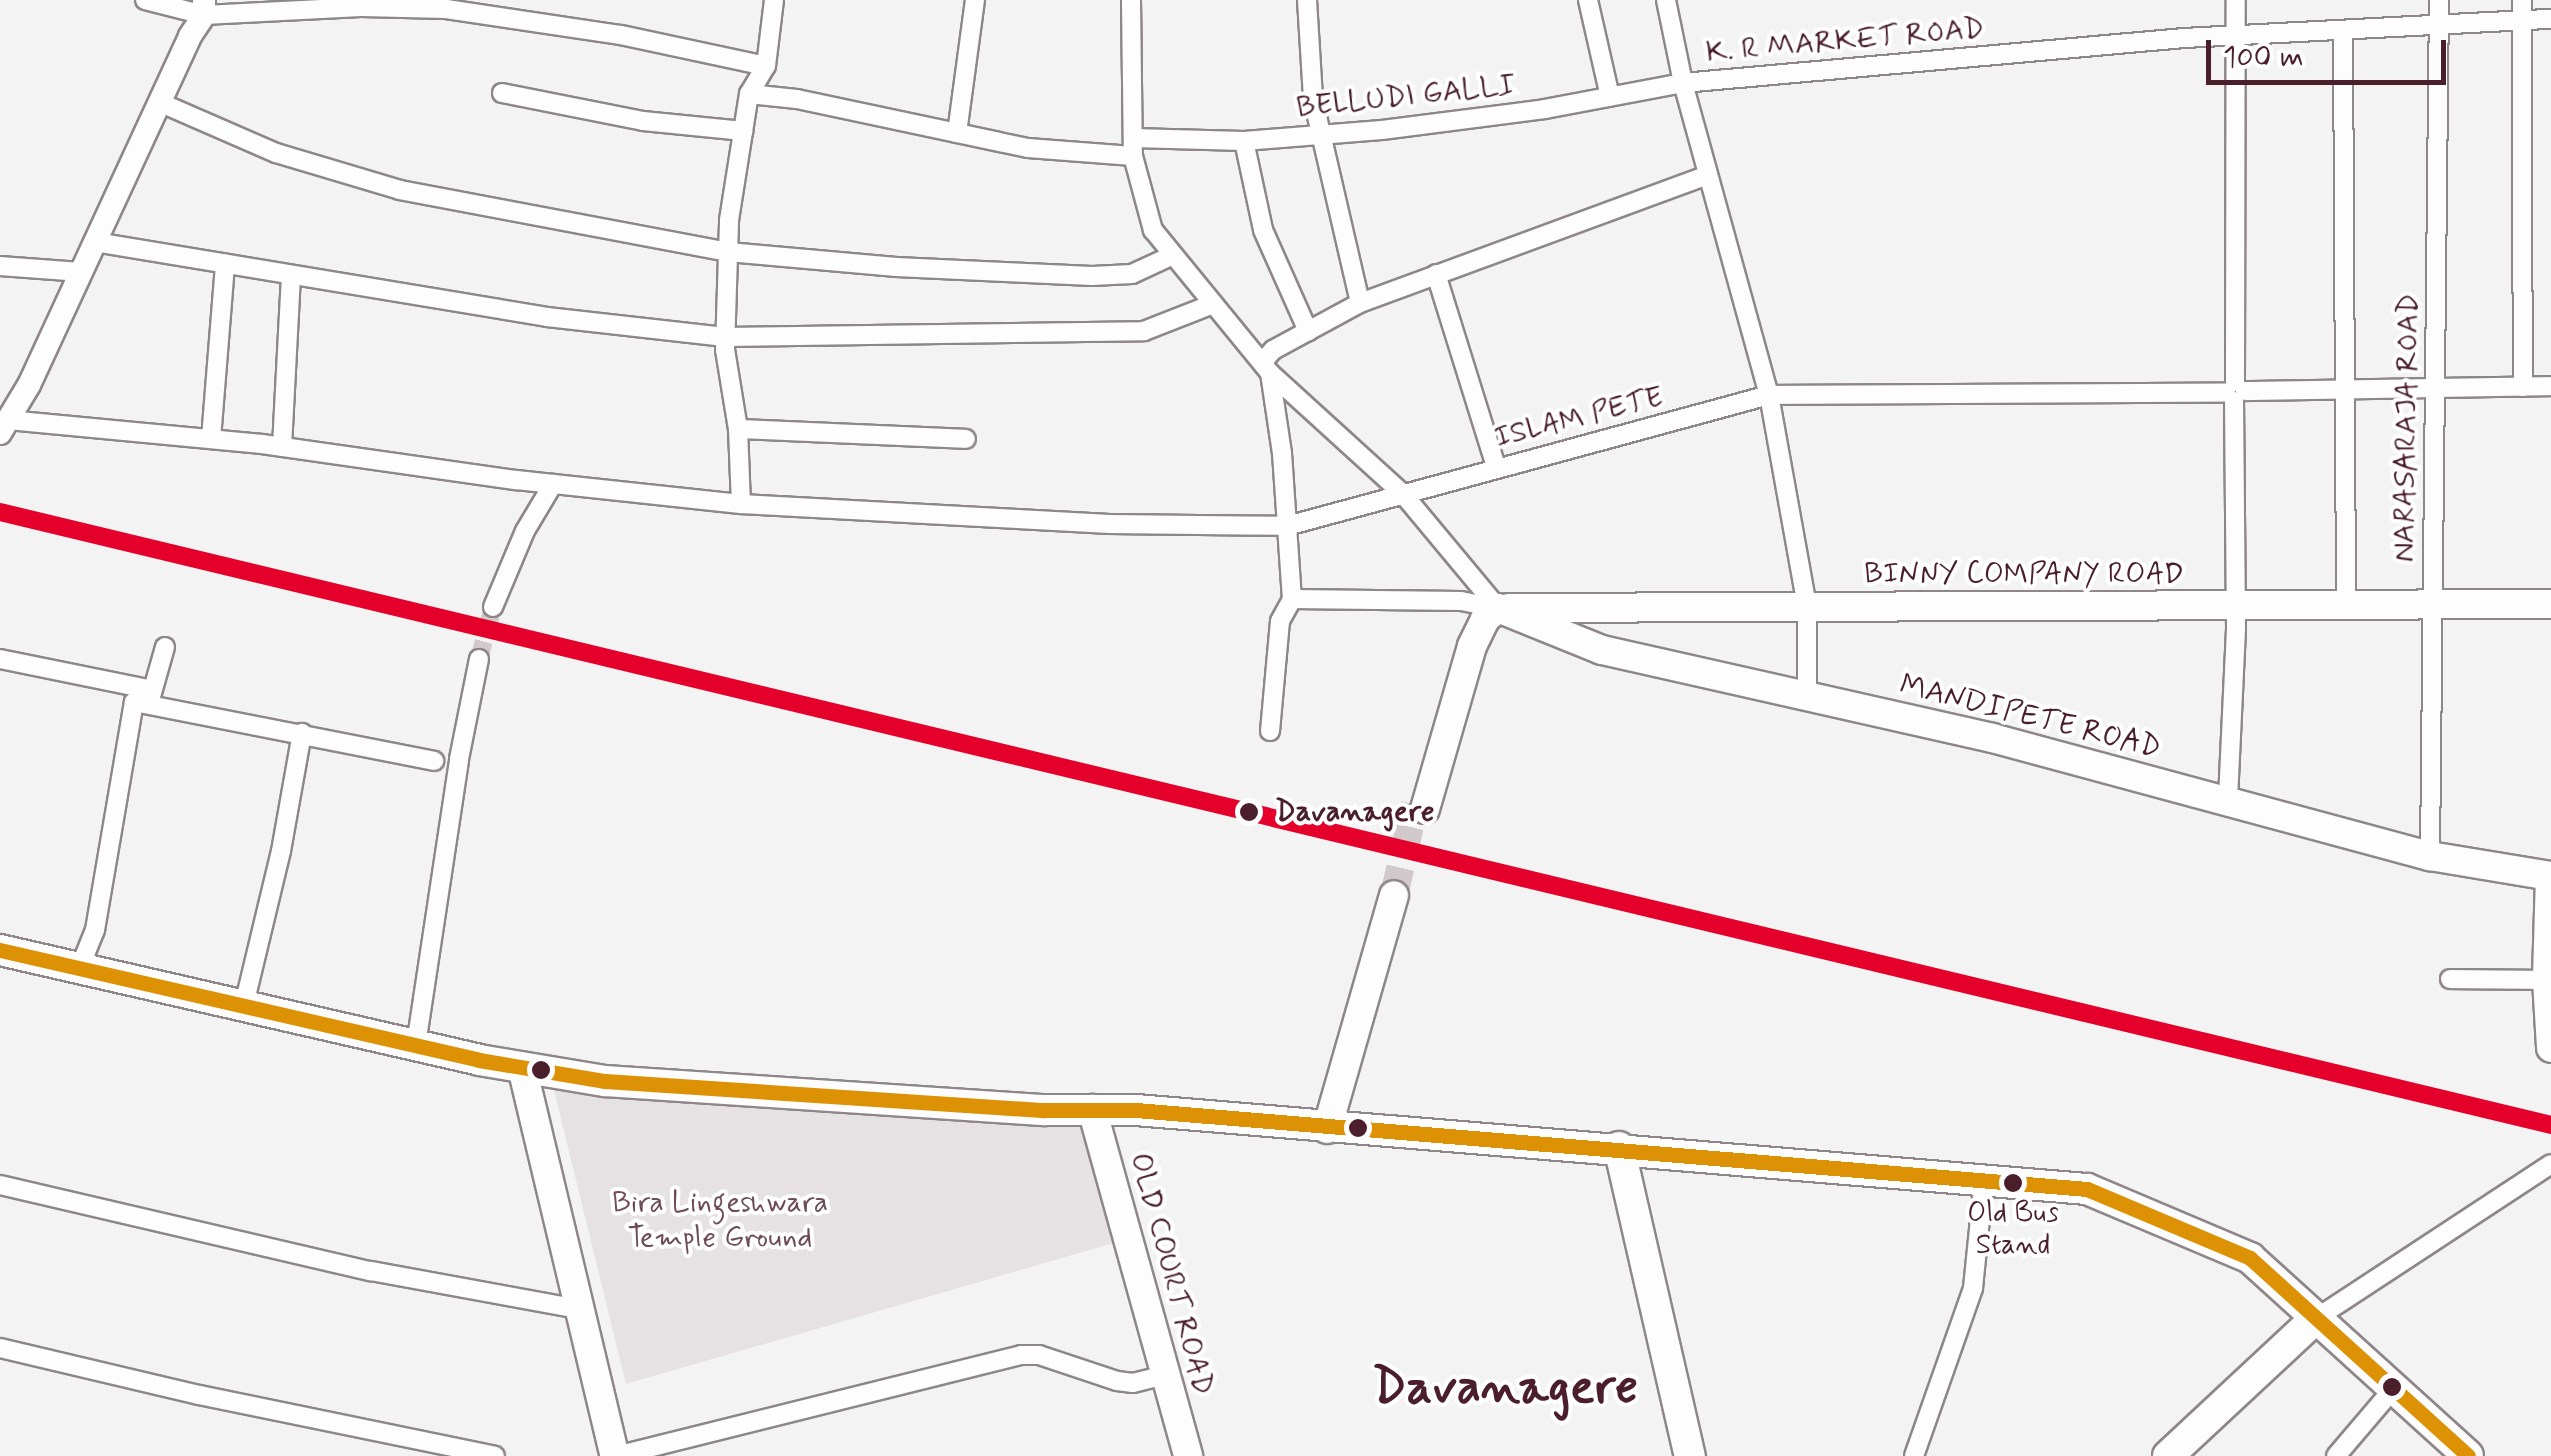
<!DOCTYPE html>
<style>
body{margin:0}
#map{position:relative;width:2551px;height:1456px;overflow:hidden;background:#f3f3f3;font-family:Mynerve,sans-serif}
div>[style]{position:absolute}
.green>*{inset:0;background:#e6e1e2}
.minor-tunnel>*{height:18px;margin-top:-9px;transform-origin:0;background:repeating-linear-gradient(90deg,#d1c9cb 0 18px,transparent 0 27px)}
.secondary-tunnel>*{height:28px;margin-top:-14px;transform-origin:0;background:repeating-linear-gradient(90deg,#d1c9cb 0 28px,transparent 0 42px)}
.roads{filter:drop-shadow(2px 0 #8e8688) drop-shadow(-2px 0 #8e8688) drop-shadow(0 2px #8e8688) drop-shadow(0 -2px #8e8688)}
.minor>*{height:18px;margin:-9px;padding:0 9px;transform-origin:9px;border-radius:9px;background:#fdfdfd}
.tertiary>*{height:22px;margin:-11px;padding:0 11px;transform-origin:11px;border-radius:11px;background:#fdfdfd}
.secondary>*{height:28px;margin:-14px;padding:0 14px;transform-origin:14px;border-radius:14px;background:#fdfdfd}
.primary>*{height:30px;margin:-15px;padding:0 15px;transform-origin:15px;border-radius:15px;background:#fdfdfd}
.rail>*{height:9px;margin-top:-4.5px;transform-origin:0;background:repeating-linear-gradient(90deg,#fff 0 15px,#bbb6b8 0 30px);box-sizing:border-box;border-block:2px solid #bbb6b8}
.bus-1>*{height:15px;margin:-7.5px;padding:0 7.5px;transform-origin:7.5px;border-radius:7.5px;background:#dd9206}
.rail-1>*{height:18px;margin:-9px;padding:0 9px;transform-origin:9px;border-radius:9px;background:#e4002b}
.dots>*{width:28px;height:28px;translate:-50% -50%;box-sizing:border-box;border:5px solid #fff;border-radius:50%}
span{translate:-50% -50%;white-space:nowrap;text-align:center;line-height:1.15;-webkit-text-stroke:8px #fff;paint-order:stroke}
.bus-label{font-size:28px;color:#4a1f2b}
.street-label{font-size:30px;color:#4a1f2b}
.stop-label{font-size:30px;color:#4a1f2b;font-weight:700}
.left{translate:0 -50%;text-align:left}
.park-label{font-size:30px;color:#6e4c56}
.town-label{font-size:50px;color:#4a1f2b;font-weight:700}
.scale{position:absolute;left:2206px;top:40px;width:240px;height:45px;box-sizing:border-box;border:5px solid #4a1f2b;border-top:0;padding-left:12px;font-size:30px;line-height:35px;white-space:nowrap;color:#4a1f2b;-webkit-text-stroke:8px #fff;paint-order:stroke}
</style>
<div id="map">
<div class="green">
<div style="clip-path:polygon(551px 1078px,1084px 1114px,1117px 1242px,626px 1384px)"></div>
</div>
<div class="minor-tunnel">
<div style="left:479px;top:659px;width:54px;rotate:-74.9deg"></div>
</div>
<div class="secondary-tunnel">
<div style="left:1394px;top:895px;width:93px;rotate:-77deg"></div>
</div>
<div class="roads">
<div class="minor">
<div style="left:145px;top:0;width:61px;rotate:14.3deg"></div>
<div style="left:204px;top:15px;width:157px;rotate:-2.9deg"></div>
<div style="left:361px;top:7px;width:85px;rotate:1.3deg"></div>
<div style="left:446px;top:9px;width:177px;rotate:8.5deg"></div>
<div style="left:621px;top:35px;width:148px;rotate:12.1deg"></div>
<div style="left:1131px;top:0;width:156px;rotate:89.3deg"></div>
<div style="left:1133px;top:156px;width:77px;rotate:74.9deg"></div>
<div style="left:1153px;top:230px;width:185px;rotate:50.7deg"></div>
<div style="left:1270px;top:373px;width:180px;rotate:42.3deg"></div>
<div style="left:1403px;top:494px;width:148px;rotate:50.2deg"></div>
<div style="left:1307px;top:0;width:99px;rotate:86.5deg"></div>
<div style="left:1313px;top:99px;width:209px;rotate:77deg"></div>
<div style="left:1588px;top:0;width:99px;rotate:77.2deg"></div>
<div style="left:1666px;top:0;width:85px;rotate:78.4deg"></div>
<div style="left:1683px;top:83px;width:324px;rotate:74.6deg"></div>
<div style="left:1769px;top:395px;width:215px;rotate:79.8deg"></div>
<div style="left:1807px;top:607px;width:91px;rotate:90deg"></div>
<div style="left:2522px;top:0;width:387px;rotate:89.9deg"></div>
<div style="left:2343px;top:31px;width:574px;rotate:89.7deg"></div>
<div style="left:502px;top:93px;width:144px;rotate:11.2deg"></div>
<div style="left:643px;top:121px;width:101px;rotate:5.7deg"></div>
<div style="left:749px;top:94px;width:48px;rotate:5.9deg"></div>
<div style="left:797px;top:99px;width:236px;rotate:12deg"></div>
<div style="left:1028px;top:148px;width:105px;rotate:4.4deg"></div>
<div style="left:159px;top:102px;width:128px;rotate:23.6deg"></div>
<div style="left:276px;top:153px;width:129px;rotate:16.6deg"></div>
<div style="left:400px;top:190px;width:334px;rotate:10.7deg"></div>
<div style="left:728px;top:252px;width:169px;rotate:5.1deg"></div>
<div style="left:896px;top:267px;width:196px;rotate:2.6deg"></div>
<div style="left:1092px;top:276px;width:40px;rotate:-2.9deg"></div>
<div style="left:1132px;top:274px;width:45px;rotate:-24.9deg"></div>
<div style="left:957px;top:133px;width:134px;rotate:-82.3deg"></div>
<div style="left:1133px;top:138px;width:111px;rotate:1.5deg"></div>
<div style="left:1244px;top:141px;width:138px;rotate:-4.6deg"></div>
<div style="left:1382px;top:130px;width:164px;rotate:-7.3deg"></div>
<div style="left:1545px;top:109px;width:140px;rotate:-10.7deg"></div>
<div style="left:1683px;top:83px;width:503px;rotate:-5.13deg"></div>
<div style="left:2184px;top:38px;width:367px;rotate:-3deg"></div>
<div style="left:1244px;top:141px;width:91px;rotate:77.9deg"></div>
<div style="left:1263px;top:230px;width:111px;rotate:66deg"></div>
<div style="left:95px;top:242px;width:458px;rotate:9.4deg"></div>
<div style="left:547px;top:317px;width:179px;rotate:6.4deg"></div>
<div style="left:725px;top:337px;width:419px;rotate:-0.8deg"></div>
<div style="left:1144px;top:331px;width:74px;rotate:-21.4deg"></div>
<div style="left:0;top:266px;width:81px;rotate:4.2deg"></div>
<div style="left:1436px;top:274px;width:202px;rotate:72.7deg"></div>
<div style="left:1262px;top:363px;width:17px;rotate:-50deg"></div>
<div style="left:1273px;top:350px;width:99px;rotate:-28.4deg"></div>
<div style="left:1360px;top:303px;width:370px;rotate:-20.2deg"></div>
<div style="left:1270px;top:373px;width:81px;rotate:81.5deg"></div>
<div style="left:1282px;top:453px;width:146px;rotate:86.1deg"></div>
<div style="left:1292px;top:599px;width:169px;rotate:0.7deg"></div>
<div style="left:1461px;top:601px;width:38px;rotate:11deg"></div>
<div style="left:2235px;top:382px;width:382px;rotate:-89.9deg"></div>
<div style="left:2245px;top:391px;width:306px;rotate:-0.9deg"></div>
<div style="left:8px;top:420px;width:255px;rotate:5.4deg"></div>
<div style="left:262px;top:444px;width:257px;rotate:8.1deg"></div>
<div style="left:516px;top:480px;width:226px;rotate:6.1deg"></div>
<div style="left:741px;top:504px;width:369px;rotate:3.1deg"></div>
<div style="left:1109px;top:524px;width:178px;rotate:0.6deg"></div>
<div style="left:1287px;top:526px;width:499px;rotate:-15.2deg"></div>
<div style="left:1769px;top:395px;width:457px;rotate:-0.3deg"></div>
<div style="left:738px;top:429px;width:228px;rotate:2.5deg"></div>
<div style="left:211px;top:439px;width:176px;rotate:-85.4deg"></div>
<div style="left:282px;top:447px;width:172px;rotate:-87deg"></div>
<div style="left:741px;top:504px;width:75px;rotate:-92.3deg"></div>
<div style="left:738px;top:429px;width:80px;rotate:-99.3deg"></div>
<div style="left:725px;top:350px;width:130px;rotate:-88.2deg"></div>
<div style="left:729px;top:220px;width:128px;rotate:-81deg"></div>
<div style="left:749px;top:94px;width:33px;rotate:-59deg"></div>
<div style="left:766px;top:66px;width:66px;rotate:-83.1deg"></div>
<div style="left:493px;top:607px;width:82px;rotate:-67.2deg"></div>
<div style="left:525px;top:531px;width:55px;rotate:-59.2deg"></div>
<div style="left:0;top:659px;width:155px;rotate:11.5deg"></div>
<div style="left:150px;top:700px;width:55px;rotate:-74.2deg"></div>
<div style="left:1270px;top:731px;width:110px;rotate:-84.8deg"></div>
<div style="left:1280px;top:621px;width:25px;rotate:-61deg"></div>
<div style="left:2228px;top:799px;width:171px;rotate:-87.3deg"></div>
<div style="left:2236px;top:628px;width:227px;rotate:-90.5deg"></div>
<div style="left:2430px;top:856px;width:856px;rotate:-89.4deg"></div>
<div style="left:80px;top:967px;width:40px;rotate:-68deg"></div>
<div style="left:95px;top:930px;width:231px;rotate:-80.3deg"></div>
<div style="left:134px;top:702px;width:306px;rotate:11.1deg"></div>
<div style="left:2450px;top:979px;width:97px;rotate:0.6deg"></div>
<div style="left:244px;top:1005px;width:158px;rotate:-76.5deg"></div>
<div style="left:281px;top:851px;width:120px;rotate:-79.9deg"></div>
<div style="left:416px;top:1045px;width:289px;rotate:-81.4deg"></div>
<div style="left:459px;top:759px;width:102px;rotate:-78.7deg"></div>
<div style="left:0;top:1185px;width:381px;rotate:13.1deg"></div>
<div style="left:371px;top:1271px;width:211px;rotate:10.4deg"></div>
<div style="left:2315px;top:1319px;width:282px;rotate:-33.3deg"></div>
<div style="left:0;top:1348px;width:204px;rotate:13.3deg"></div>
<div style="left:199px;top:1395px;width:302px;rotate:11.6deg"></div>
<div style="left:616px;top:1456px;width:417px;rotate:-14deg"></div>
<div style="left:1021px;top:1355px;width:18px"></div>
<div style="left:1039px;top:1355px;width:82px;rotate:18.4deg"></div>
<div style="left:1117px;top:1381px;width:16px;rotate:7deg"></div>
<div style="left:1133px;top:1383px;width:33px;rotate:-14deg"></div>
<div style="left:1914px;top:1456px;width:178px;rotate:-70.6deg"></div>
<div style="left:1973px;top:1288px;width:110px;rotate:-84.2deg"></div>
<div style="left:2336px;top:1456px;width:88px;rotate:-49.6deg"></div>
</div>
<div class="tertiary">
<div style="left:0;top:433px;width:56px;rotate:-58.9deg"></div>
<div style="left:29px;top:385px;width:384px;rotate:-65.2deg"></div>
<div style="left:190px;top:36px;width:25px;rotate:-56deg"></div>
<div style="left:204px;top:15px;width:15px;rotate:-90deg"></div>
</div>
<div class="secondary">
<div style="left:1498px;top:608px;width:112px;rotate:22deg"></div>
<div style="left:1602px;top:650px;width:400px;rotate:12.7deg"></div>
<div style="left:1992px;top:738px;width:454px;rotate:15.1deg"></div>
<div style="left:2430px;top:856px;width:123px;rotate:9.4deg"></div>
<div style="left:1509px;top:608px;width:1042px;rotate:-0.22deg"></div>
<div style="left:1425px;top:809px;width:170px;rotate:-73.9deg"></div>
<div style="left:1472px;top:646px;width:30px;rotate:-64deg"></div>
<div style="left:1485px;top:619px;width:17px;rotate:-40deg"></div>
<div style="left:2550px;top:876px;width:104px;rotate:91.7deg"></div>
<div style="left:2547px;top:980px;width:68px;rotate:86.6deg"></div>
<div style="left:522px;top:1067px;width:400px;rotate:76.6deg"></div>
<div style="left:1092px;top:1109px;width:360px;rotate:74.5deg"></div>
<div style="left:1327px;top:1129px;width:243px;rotate:-74deg"></div>
</div>
<div class="primary">
<div style="left:0;top:950px;width:491px;rotate:12.9deg"></div>
<div style="left:479px;top:1060px;width:128px;rotate:9.5deg"></div>
<div style="left:605px;top:1081px;width:441px;rotate:3.8deg"></div>
<div style="left:1045px;top:1110px;width:91px"></div>
<div style="left:1136px;top:1110px;width:954px;rotate:4.75deg"></div>
<div style="left:2087px;top:1189px;width:177px;rotate:22.9deg"></div>
<div style="left:2250px;top:1258px;width:294px;rotate:42.2deg"></div>
<div style="left:1619px;top:1147px;width:317px;rotate:77.1deg"></div>
<div style="left:2168px;top:1456px;width:201px;rotate:-43deg"></div>
</div>
</div>
<div class="rail">
<div style="left:0;top:512px;width:2624px;rotate:13.51deg"></div>
</div>
<div class="bus-1">
<div style="left:0;top:950px;width:491px;rotate:12.9deg"></div>
<div style="left:479px;top:1060px;width:128px;rotate:9.5deg"></div>
<div style="left:605px;top:1081px;width:441px;rotate:3.8deg"></div>
<div style="left:1045px;top:1110px;width:91px"></div>
<div style="left:1136px;top:1110px;width:954px;rotate:4.75deg"></div>
<div style="left:2087px;top:1189px;width:177px;rotate:22.9deg"></div>
<div style="left:2250px;top:1258px;width:294px;rotate:42.2deg"></div>
</div>
<div class="rail-1">
<div style="left:0;top:512px;width:2624px;rotate:13.51deg"></div>
</div>
<div class="dots">
<div style="left:1249px;top:812px;background:#4a1f2b"></div>
<div style="left:541px;top:1070px;background:#4a1f2b"></div>
<div style="left:1358px;top:1128px;background:#4a1f2b"></div>
<div style="left:2013px;top:1183px;background:#4a1f2b"></div>
<div style="left:2392px;top:1387px;background:#4a1f2b"></div>
</div>
<div class="bus-label">
<span style="left:2013px;top:1230px">Old Bus<br>Stand</span>
</div>
<div class="street-label">
<span style="left:1845px;top:41px;rotate:-5deg">K. R MARKET ROAD</span>
<span style="left:1406px;top:97px;rotate:-6deg">BELLUDI GALLI</span>
<span style="left:1579px;top:418px;rotate:-14deg">ISLAM PETE</span>
<span style="left:2407px;top:428px;rotate:-89deg">NARASARAJA ROAD</span>
<span style="left:2024px;top:574px">BINNY COMPANY ROAD</span>
<span style="left:2030px;top:717px;rotate:14deg">MANDIPETE ROAD</span>
<span style="left:1171px;top:1274px;rotate:75deg">OLD COURT ROAD</span>
</div>
<div class="stop-label">
<span class="left" style="left:1275px;top:812px">Davanagere</span>
</div>
<div class="park-label">
<span style="left:720px;top:1220px">Bira Lingeshwara<br>Temple Ground</span>
</div>
<div class="town-label">
<span style="left:1505px;top:1389px">Davanagere</span>
</div>
<div class="scale">100 m</div>
</div>
